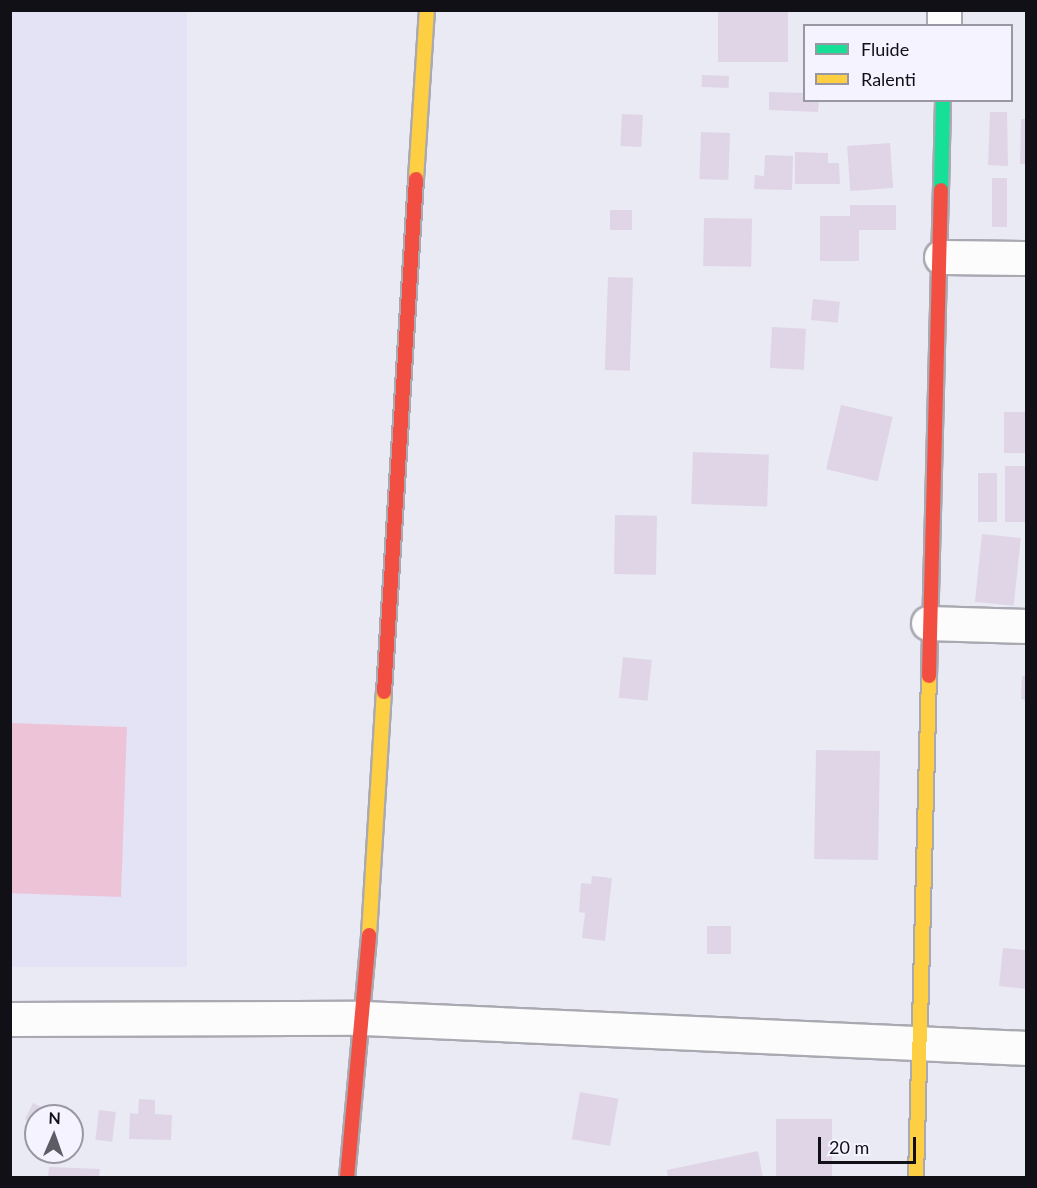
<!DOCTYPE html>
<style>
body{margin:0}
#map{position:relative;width:1037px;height:1188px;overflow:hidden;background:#eaeaf4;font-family:Lato,sans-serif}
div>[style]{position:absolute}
.built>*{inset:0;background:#e4e3f6;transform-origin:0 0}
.green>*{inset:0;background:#edc3d8;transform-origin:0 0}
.building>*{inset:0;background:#dfd5e6;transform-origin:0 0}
.roads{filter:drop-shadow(2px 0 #aaa9b1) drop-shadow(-2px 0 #aaa9b1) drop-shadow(0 2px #aaa9b1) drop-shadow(0 -2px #aaa9b1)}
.street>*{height:33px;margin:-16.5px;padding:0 16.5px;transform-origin:16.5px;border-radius:16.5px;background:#fcfcfd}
.fast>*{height:14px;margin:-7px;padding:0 7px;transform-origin:7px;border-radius:7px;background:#16e098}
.slow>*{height:14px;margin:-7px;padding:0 7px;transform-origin:7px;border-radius:7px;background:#ffcf43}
.jam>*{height:14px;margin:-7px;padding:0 7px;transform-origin:7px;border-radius:7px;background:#f24e42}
span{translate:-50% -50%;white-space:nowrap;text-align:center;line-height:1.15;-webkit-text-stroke:4.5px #f4f3ff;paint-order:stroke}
.frame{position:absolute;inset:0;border:12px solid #111017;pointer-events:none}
.legend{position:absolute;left:803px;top:24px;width:210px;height:78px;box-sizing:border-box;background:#f4f3ff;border:2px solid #9998a2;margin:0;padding:8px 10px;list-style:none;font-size:18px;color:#111017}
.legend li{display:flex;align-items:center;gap:12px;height:30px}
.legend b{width:30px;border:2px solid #9998a2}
.north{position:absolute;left:24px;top:1104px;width:60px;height:60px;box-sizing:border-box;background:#f4f3ff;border:2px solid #9998a2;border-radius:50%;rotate:2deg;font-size:16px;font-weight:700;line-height:24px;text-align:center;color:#111017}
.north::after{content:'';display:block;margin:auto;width:21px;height:27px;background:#5d5c64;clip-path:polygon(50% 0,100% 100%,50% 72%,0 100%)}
.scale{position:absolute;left:818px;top:1137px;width:98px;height:27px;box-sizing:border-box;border:3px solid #111017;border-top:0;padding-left:8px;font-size:18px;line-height:21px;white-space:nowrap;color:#111017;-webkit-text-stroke:4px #f4f3ff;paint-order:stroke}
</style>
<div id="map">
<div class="built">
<div style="left:10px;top:11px;width:177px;height:956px"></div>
</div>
<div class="green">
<div style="left:11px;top:723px;width:116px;height:170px;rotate:2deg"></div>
</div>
<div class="building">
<div style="left:718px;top:10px;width:70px;height:52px"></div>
<div style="left:702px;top:75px;width:27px;height:12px;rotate:2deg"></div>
<div style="clip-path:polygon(769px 92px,804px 93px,804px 100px,819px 100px,818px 112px,769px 110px)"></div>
<div style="clip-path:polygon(990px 112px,1007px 112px,1008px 166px,988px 165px)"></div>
<div style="left:622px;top:114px;width:21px;height:32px;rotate:3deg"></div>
<div style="clip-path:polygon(1021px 119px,1026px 119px,1026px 164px,1020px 164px)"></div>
<div style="left:701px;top:132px;width:29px;height:47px;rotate:2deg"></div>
<div style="left:890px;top:143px;width:45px;height:43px;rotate:86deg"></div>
<div style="clip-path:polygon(795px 152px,828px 153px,828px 163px,839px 163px,840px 184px,795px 184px)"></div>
<div style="clip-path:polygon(765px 155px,793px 156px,792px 190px,754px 189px,755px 175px,764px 176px)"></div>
<div style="left:992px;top:178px;width:15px;height:49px"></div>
<div style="clip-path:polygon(850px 205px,896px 205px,896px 230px,859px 230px,859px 261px,820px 261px,820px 216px,850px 216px)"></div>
<div style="left:610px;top:210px;width:22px;height:20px"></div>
<div style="left:704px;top:218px;width:48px;height:48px;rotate:1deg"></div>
<div style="left:608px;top:277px;width:25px;height:93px;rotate:2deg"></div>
<div style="left:813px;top:299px;width:27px;height:21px;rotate:6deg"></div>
<div style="left:772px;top:327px;width:34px;height:41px;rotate:3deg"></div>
<div style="left:841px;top:405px;width:53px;height:66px;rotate:13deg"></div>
<div style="left:1004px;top:412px;width:22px;height:41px"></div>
<div style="left:693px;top:452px;width:76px;height:52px;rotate:2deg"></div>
<div style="left:1005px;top:466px;width:21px;height:56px"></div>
<div style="left:978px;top:473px;width:19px;height:49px"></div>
<div style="left:615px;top:515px;width:42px;height:59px;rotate:1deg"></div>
<div style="left:982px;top:534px;width:39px;height:68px;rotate:6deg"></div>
<div style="left:623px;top:657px;width:29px;height:41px;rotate:6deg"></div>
<div style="clip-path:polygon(1022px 676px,1026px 676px,1026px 700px,1021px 699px)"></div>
<div style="left:816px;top:750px;width:64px;height:109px;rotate:1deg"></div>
<div style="clip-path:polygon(592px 876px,612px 878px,605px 941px,582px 938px,585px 913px,579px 912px,581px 883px,591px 884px)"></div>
<div style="left:707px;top:926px;width:24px;height:28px"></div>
<div style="clip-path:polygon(1003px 948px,1026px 950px,1026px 989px,999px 986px)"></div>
<div style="left:580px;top:1092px;width:39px;height:48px;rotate:10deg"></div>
<div style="clip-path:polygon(139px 1099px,155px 1100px,155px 1114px,172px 1115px,171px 1140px,129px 1139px,130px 1113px,138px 1114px)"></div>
<div style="clip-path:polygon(33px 1103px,56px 1114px,55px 1116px,36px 1116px,36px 1124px,25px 1119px)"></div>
<div style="left:99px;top:1110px;width:17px;height:30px;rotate:7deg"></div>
<div style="left:776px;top:1119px;width:56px;height:59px"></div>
<div style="clip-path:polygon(758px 1151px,763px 1178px,668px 1178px,667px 1170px)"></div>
<div style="clip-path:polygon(49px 1167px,100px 1169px,99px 1178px,48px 1178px)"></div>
</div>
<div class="roads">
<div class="street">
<div style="left:944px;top:26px;width:16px;rotate:-90deg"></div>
<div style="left:941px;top:257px;width:85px;rotate:0.7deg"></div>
<div style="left:928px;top:623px;width:98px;rotate:1.8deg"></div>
<div style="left:10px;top:1019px;width:354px;rotate:-0.2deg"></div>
<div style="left:364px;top:1018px;width:663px;rotate:2.59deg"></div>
</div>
<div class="fast">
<div style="left:941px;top:190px;width:90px;rotate:-88.7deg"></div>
</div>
<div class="slow">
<div style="left:416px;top:179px;width:169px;rotate:-86.3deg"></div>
<div style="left:369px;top:935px;width:243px;rotate:-86.5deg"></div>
<div style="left:916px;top:1178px;width:502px;rotate:-88.52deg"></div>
</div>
<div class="jam">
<div style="left:929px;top:676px;width:486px;rotate:-88.6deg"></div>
<div style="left:384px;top:692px;width:514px;rotate:-86.43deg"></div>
<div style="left:347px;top:1178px;width:244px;rotate:-84.8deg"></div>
</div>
</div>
<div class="frame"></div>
<ul class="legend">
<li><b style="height:8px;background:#16e098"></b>Fluide</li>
<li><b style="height:8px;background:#ffcf43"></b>Ralenti</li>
</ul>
<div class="north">N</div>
<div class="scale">20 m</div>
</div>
